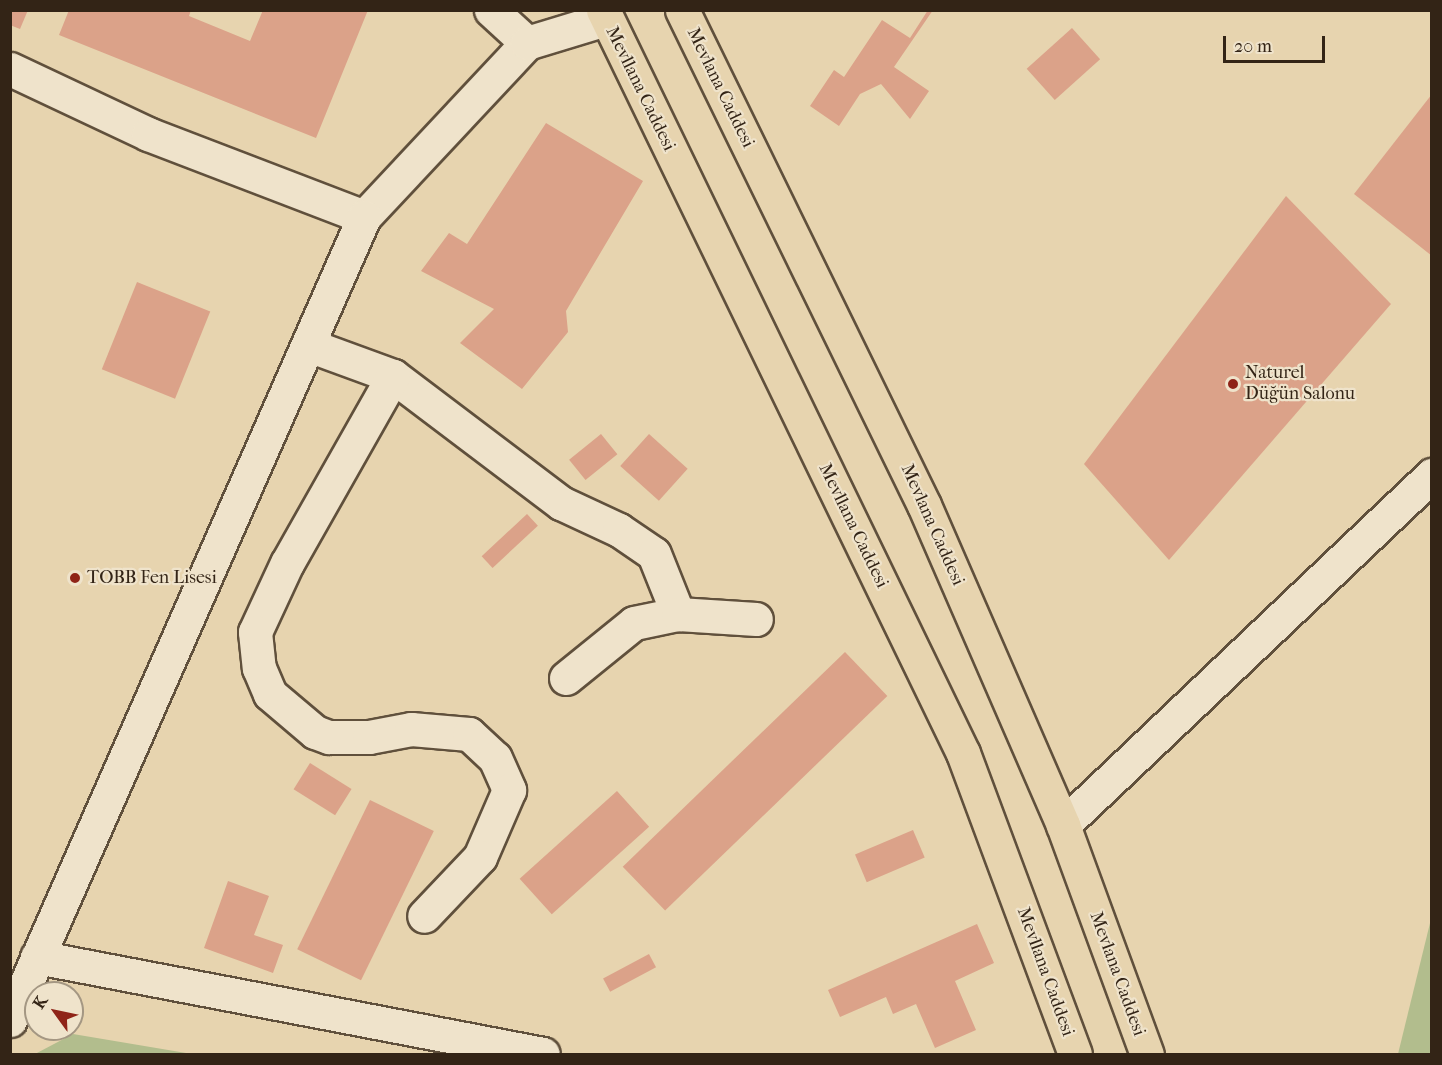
<!DOCTYPE html>
<meta charset="utf-8">
<style>
body{margin:0}
#map{position:relative;width:1442px;height:1065px;overflow:hidden;background:#e7d4af;font-family:"IM FELL French Canon",serif}
div>[style]{position:absolute}
.green>*{inset:0;background:#b2bd8d}
.building>*{inset:0;background:#dba289;transform-origin:0 0}
.roads{filter:drop-shadow(2px 0 #60503c) drop-shadow(-2px 0 #60503c) drop-shadow(0 2px #60503c) drop-shadow(0 -2px #60503c)}
.minor>*{height:33px;margin:-16.5px;padding:0 16.5px;transform-origin:16.5px;border-radius:16.5px;background:#efe3cb}
.major>*{height:33px;margin:-16.5px;padding:0 16.5px;transform-origin:16.5px;border-radius:16.5px;background:#e7d4af}
.dots>*{width:16px;height:16px;translate:-50% -50%;box-sizing:border-box;border:3px solid #efe3cb;border-radius:50%}
span{translate:-50% -50%;white-space:nowrap;text-align:center;line-height:1.15;-webkit-text-stroke:4.5px #efe3cb;paint-order:stroke}
.street-label{font-size:18px;color:#332416}
.poi-label{font-size:18px;color:#332416}
.left{translate:0 -50%;text-align:left}
.frame{position:absolute;inset:0;border:12px solid #332416;pointer-events:none}
.north{position:absolute;left:24px;top:981px;width:60px;height:60px;box-sizing:border-box;background:#efe3cb;border:2px solid #a49783;border-radius:50%;rotate:303deg;font-size:16px;font-weight:700;line-height:24px;text-align:center;color:#332416}
.north::after{content:'';display:block;margin:auto;width:21px;height:27px;background:#8f2418;clip-path:polygon(50% 0,100% 100%,50% 72%,0 100%)}
.scale{position:absolute;left:1223px;top:36px;width:102px;height:27px;box-sizing:border-box;border:3px solid #332416;border-top:0;padding-left:8px;font-size:18px;line-height:21px;white-space:nowrap;color:#332416;-webkit-text-stroke:4px #efe3cb;paint-order:stroke}
</style>
<div id="map">
<div class="green">
<div style="clip-path:polygon(1431px 919px,1431px 1054px,1398px 1054px)"></div>
<div style="clip-path:polygon(73px 1034px,192px 1054px,35px 1054px)"></div>
</div>
<div class="building">
<div style="clip-path:polygon(10px 10px,28px 10px,20px 29px,10px 25px)"></div>
<div style="clip-path:polygon(69px 10px,191px 10px,189px 16px,250px 41px,263px 10px,368px 10px,316px 138px,59px 35px)"></div>
<div style="clip-path:polygon(928px 10px,933px 10px,894px 67px,929px 91px,910px 119px,881px 84px,860px 94px,839px 126px,810px 106px,834px 70px,844px 77px,882px 20px,910px 38px)"></div>
<div style="left:1072px;top:28px;width:42px;height:61px;rotate:48deg"></div>
<div style="clip-path:polygon(1432px 94px,1432px 256px,1354px 194px)"></div>
<div style="clip-path:polygon(546px 123px,643px 181px,566px 311px,568px 332px,522px 389px,460px 343px,494px 309px,421px 271px,449px 233px,467px 244px)"></div>
<div style="clip-path:polygon(1286px 196px,1391px 304px,1169px 560px,1084px 464px)"></div>
<div style="left:137px;top:282px;width:79px;height:94px;rotate:22deg"></div>
<div style="left:601px;top:434px;width:26px;height:41px;rotate:51deg"></div>
<div style="left:649px;top:434px;width:52px;height:43px;rotate:42deg"></div>
<div style="left:527px;top:514px;width:16px;height:62px;rotate:47deg"></div>
<div style="left:845px;top:652px;width:61px;height:309px;rotate:46deg"></div>
<div style="left:310px;top:763px;width:49px;height:31px;rotate:32deg"></div>
<div style="left:617px;top:791px;width:48px;height:131px;rotate:48deg"></div>
<div style="left:370px;top:800px;width:71px;height:166px;rotate:26deg"></div>
<div style="left:913px;top:830px;width:30px;height:63px;rotate:67deg"></div>
<div style="clip-path:polygon(228px 881px,269px 896px,254px 935px,283px 945px,273px 973px,204px 948px)"></div>
<div style="clip-path:polygon(977px 924px,994px 963px,955px 981px,976px 1030px,935px 1048px,916px 1004px,893px 1014px,886px 997px,840px 1017px,828px 990px)"></div>
<div style="left:649px;top:954px;width:15px;height:52px;rotate:62deg"></div>
</div>
<div class="roads">
<div class="minor">
<div style="left:491px;top:10px;width:49px;rotate:42.5deg"></div>
<div style="left:10px;top:69px;width:153px;rotate:25.2deg"></div>
<div style="left:148px;top:134px;width:231px;rotate:21deg"></div>
<div style="left:364px;top:217px;width:238px;rotate:-46.9deg"></div>
<div style="left:527px;top:43px;width:83px;rotate:-16.9deg"></div>
<div style="left:308px;top:345px;width:90px;rotate:20deg"></div>
<div style="left:393px;top:376px;width:211px;rotate:37.1deg"></div>
<div style="left:561px;top:503px;width:64px;rotate:25deg"></div>
<div style="left:619px;top:530px;width:42px;rotate:34.4deg"></div>
<div style="left:654px;top:554px;width:65px;rotate:68.2deg"></div>
<div style="left:393px;top:376px;width:215px;rotate:119.5deg"></div>
<div style="left:287px;top:563px;width:76px;rotate:114.9deg"></div>
<div style="left:255px;top:632px;width:36px;rotate:84deg"></div>
<div style="left:259px;top:668px;width:28px;rotate:67deg"></div>
<div style="left:270px;top:694px;width:59px;rotate:40.2deg"></div>
<div style="left:315px;top:732px;width:15px;rotate:20deg"></div>
<div style="left:329px;top:737px;width:40px"></div>
<div style="left:369px;top:737px;width:43px;rotate:-10.8deg"></div>
<div style="left:411px;top:729px;width:58px;rotate:4.9deg"></div>
<div style="left:469px;top:734px;width:35px;rotate:43deg"></div>
<div style="left:495px;top:758px;width:35px;rotate:66deg"></div>
<div style="left:509px;top:790px;width:73px;rotate:113.4deg"></div>
<div style="left:480px;top:857px;width:81px;rotate:133.5deg"></div>
<div style="left:566px;top:678px;width:87px;rotate:-39deg"></div>
<div style="left:634px;top:623px;width:45px;rotate:-11.6deg"></div>
<div style="left:678px;top:614px;width:78px;rotate:3.7deg"></div>
<div style="left:1063px;top:825px;width:509px;rotate:-43.49deg"></div>
<div style="left:37px;top:957px;width:515px;rotate:10.85deg"></div>
<div style="left:10px;top:1020px;width:878px;rotate:-66.21deg"></div>
</div>
<div class="major">
<div style="left:603px;top:10px;width:826px;rotate:64.15deg"></div>
<div style="left:963px;top:753px;width:321px;rotate:69.6deg"></div>
<div style="left:682px;top:10px;width:551px;rotate:63.95deg"></div>
<div style="left:924px;top:505px;width:349px;rotate:66.5deg"></div>
<div style="left:1063px;top:825px;width:244px;rotate:69.9deg"></div>
</div>
</div>
<div class="dots">
<div style="left:1233px;top:384px;background:#8f2418"></div>
<div style="left:75px;top:578px;background:#8f2418"></div>
</div>
<div class="street-label">
<span style="left:720px;top:88px;rotate:64deg">Mevlana Caddesi</span>
<span style="left:640px;top:89px;rotate:64deg">Mevllana Caddesi</span>
<span style="left:932px;top:525px;rotate:66deg">Mevlana Caddesi</span>
<span style="left:853px;top:526px;rotate:64deg">Mevllana Caddesi</span>
<span style="left:1045px;top:972px;rotate:70deg">Mevllana Caddesi</span>
<span style="left:1117px;top:974px;rotate:70deg">Mevlana Caddesi</span>
</div>
<div class="poi-label">
<span class="left" style="left:1245px;top:384px">Naturel<br>Düğün Salonu</span>
<span class="left" style="left:87px;top:578px">TOBB Fen Lisesi</span>
</div>
<div class="frame"></div>
<div class="north">K</div>
<div class="scale">20 m</div>
</div>
